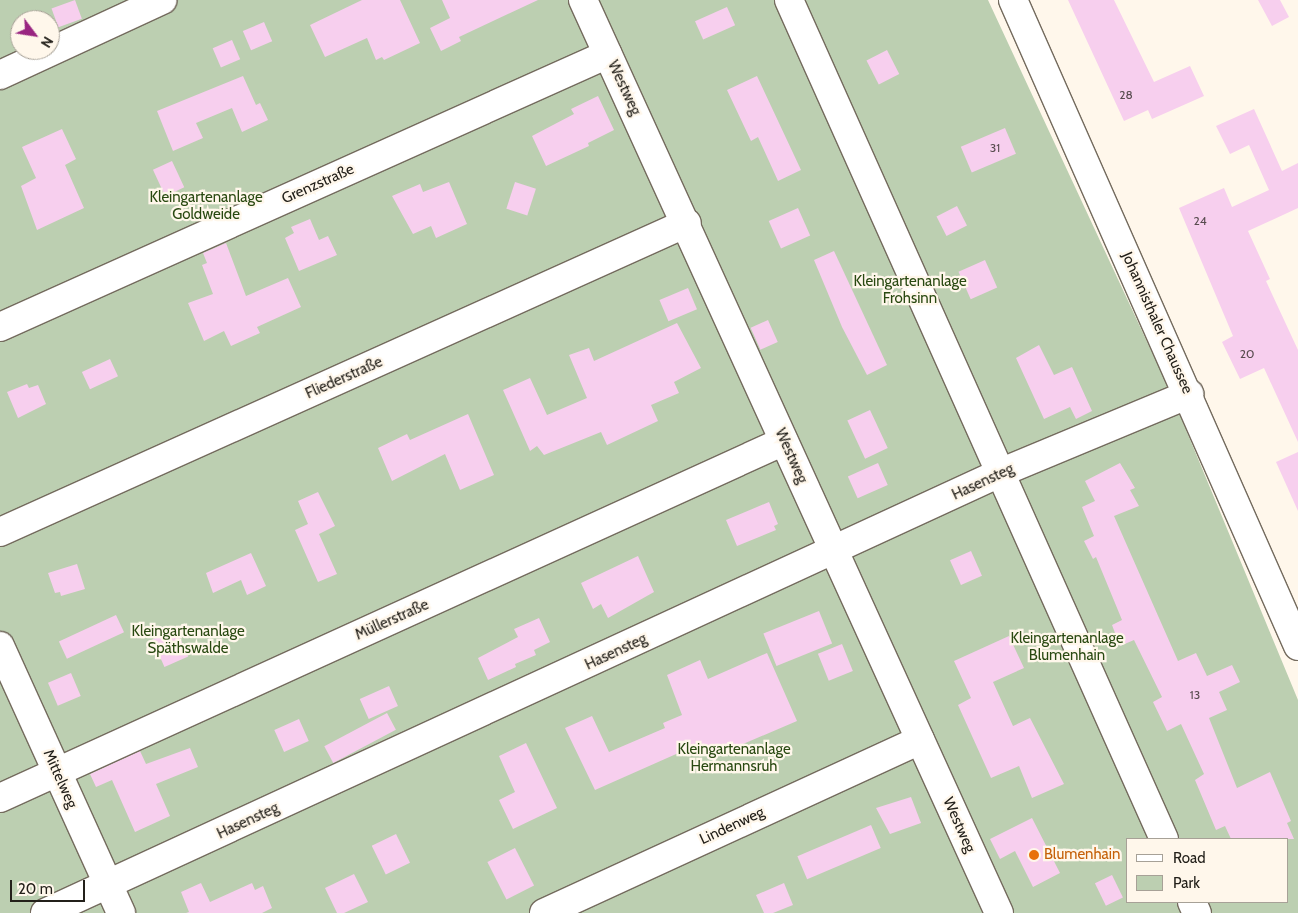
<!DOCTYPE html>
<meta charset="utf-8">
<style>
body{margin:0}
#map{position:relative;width:1298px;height:913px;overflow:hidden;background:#fff7eb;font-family:Cabin,sans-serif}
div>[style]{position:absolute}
.green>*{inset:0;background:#bccfb1}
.building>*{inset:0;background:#f7cfee;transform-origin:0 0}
.roads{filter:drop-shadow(1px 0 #746b5e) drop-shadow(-1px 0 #746b5e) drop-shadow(0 1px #746b5e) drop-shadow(0 -1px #746b5e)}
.minor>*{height:28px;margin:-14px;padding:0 14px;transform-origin:14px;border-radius:14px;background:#fff}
.dots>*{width:14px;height:14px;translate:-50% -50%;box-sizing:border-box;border:2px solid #fff7eb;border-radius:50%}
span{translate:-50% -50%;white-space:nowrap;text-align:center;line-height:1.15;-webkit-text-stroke:4.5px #fff7eb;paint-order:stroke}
.number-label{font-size:12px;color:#584c4f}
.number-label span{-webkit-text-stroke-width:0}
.street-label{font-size:15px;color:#23201a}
.park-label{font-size:15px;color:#294911}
.food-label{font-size:15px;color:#c56008}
.left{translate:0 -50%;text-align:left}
.legend{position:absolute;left:1126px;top:838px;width:162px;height:65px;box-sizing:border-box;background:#fff7eb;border:1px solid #a7a197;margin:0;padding:6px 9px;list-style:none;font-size:15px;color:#23201a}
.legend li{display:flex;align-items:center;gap:10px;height:25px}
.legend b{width:25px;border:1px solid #a7a197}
.north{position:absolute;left:10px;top:10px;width:50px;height:50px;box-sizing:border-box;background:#fff7eb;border:1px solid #a7a197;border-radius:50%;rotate:121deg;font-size:14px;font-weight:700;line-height:20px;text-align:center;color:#23201a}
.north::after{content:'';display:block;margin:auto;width:18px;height:22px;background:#992581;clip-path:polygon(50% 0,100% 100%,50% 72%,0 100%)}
.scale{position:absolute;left:10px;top:880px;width:75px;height:22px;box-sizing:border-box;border:2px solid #23201a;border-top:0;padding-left:6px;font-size:15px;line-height:18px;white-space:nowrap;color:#23201a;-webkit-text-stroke:4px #fff7eb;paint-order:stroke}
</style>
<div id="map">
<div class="green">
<div style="clip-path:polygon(evenodd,0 0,988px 0,1170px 391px,1298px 700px,1298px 913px,0 913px,0 0,20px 20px,50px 20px,50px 50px,20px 50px,20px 20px,0 0,1127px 839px,1287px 839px,1287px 902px,1127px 902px,1127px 839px)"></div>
</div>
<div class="building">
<div style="left:75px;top:0;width:20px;height:25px;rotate:70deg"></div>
<div style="clip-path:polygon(362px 0,400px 0,420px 43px,384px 60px,382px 57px,376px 60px,367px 38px,325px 57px,310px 25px)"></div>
<div style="clip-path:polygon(442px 0,538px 0,459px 37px,461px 41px,441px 51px,430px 28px,450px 18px)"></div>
<div style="clip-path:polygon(1068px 0,1114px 0,1154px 82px,1190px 66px,1204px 96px,1152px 119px,1148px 110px,1124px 121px)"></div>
<div style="clip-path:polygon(1258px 0,1280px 0,1289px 17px,1272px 26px)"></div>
<div style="left:727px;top:7px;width:20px;height:35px;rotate:66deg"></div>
<div style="left:264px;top:22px;width:21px;height:23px;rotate:67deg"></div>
<div style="left:232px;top:40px;width:21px;height:21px;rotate:67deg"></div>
<div style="left:887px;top:50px;width:27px;height:23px;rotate:63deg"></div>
<div style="clip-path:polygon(243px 76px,256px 105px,260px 103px,268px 120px,242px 132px,232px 108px,196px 123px,203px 138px,173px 151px,157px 111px)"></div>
<div style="clip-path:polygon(757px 76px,801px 170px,778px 181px,758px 137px,751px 141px,727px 90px)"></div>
<div style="clip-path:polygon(598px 96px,614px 130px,588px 143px,589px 146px,546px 166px,532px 136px,574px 114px,571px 109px)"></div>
<div style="clip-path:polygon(1254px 109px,1282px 171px,1298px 163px,1298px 208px,1248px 231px,1270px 279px,1266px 281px,1298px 350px,1298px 442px,1264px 368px,1240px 379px,1222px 342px,1233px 336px,1179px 208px,1224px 188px,1232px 207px,1269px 190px,1249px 145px,1230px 154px,1216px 126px)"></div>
<div style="left:1005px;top:128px;width:28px;height:48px;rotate:67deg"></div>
<div style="clip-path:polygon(62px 129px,76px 159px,65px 165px,84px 208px,37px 230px,21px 186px,36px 178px,22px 147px)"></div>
<div style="left:172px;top:161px;width:29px;height:21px;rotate:65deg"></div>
<div style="clip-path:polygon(449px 182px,467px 224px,436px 238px,431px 226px,413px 234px,392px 196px,420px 184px,423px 192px)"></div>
<div style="left:515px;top:182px;width:22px;height:28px;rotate:18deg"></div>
<div style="left:957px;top:206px;width:22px;height:23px;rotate:63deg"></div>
<div style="left:798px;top:208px;width:30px;height:32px;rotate:66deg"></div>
<div style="clip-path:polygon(310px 219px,319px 240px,328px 236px,337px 255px,299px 271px,285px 238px,294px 233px,291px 227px)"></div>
<div style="clip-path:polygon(226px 243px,246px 296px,288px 278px,301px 307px,257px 327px,260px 333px,231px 346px,224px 331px,204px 341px,188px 303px,213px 294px,202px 265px,207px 263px,203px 253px)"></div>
<div style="clip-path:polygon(834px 251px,887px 365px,867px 375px,842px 327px,814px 260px)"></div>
<div style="left:985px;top:260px;width:30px;height:29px;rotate:66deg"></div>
<div style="left:688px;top:288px;width:23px;height:31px;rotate:67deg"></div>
<div style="left:768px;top:320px;width:24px;height:19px;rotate:66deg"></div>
<div style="clip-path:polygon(677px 323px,701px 368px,674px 382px,679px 393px,651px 405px,658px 421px,607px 445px,601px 432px,544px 455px,537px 446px,530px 451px,503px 390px,530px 378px,547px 415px,587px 398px,569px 355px,589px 348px,594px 361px)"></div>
<div style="clip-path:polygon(1039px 345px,1054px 375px,1072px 367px,1092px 411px,1076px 419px,1070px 407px,1044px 419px,1016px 358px)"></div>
<div style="left:110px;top:359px;width:19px;height:31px;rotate:65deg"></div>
<div style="clip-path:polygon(27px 384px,29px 388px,38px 385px,46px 404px,18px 418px,7px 392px)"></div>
<div style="left:870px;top:410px;width:42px;height:25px;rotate:65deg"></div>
<div style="clip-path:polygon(468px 414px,494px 475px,460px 490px,445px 454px,392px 481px,378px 448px,407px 434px,410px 440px)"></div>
<div style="clip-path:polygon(1298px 452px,1298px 511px,1276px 462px)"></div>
<div style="left:878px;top:463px;width:24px;height:33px;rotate:66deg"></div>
<div style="clip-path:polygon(1120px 463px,1135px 488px,1130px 490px,1139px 506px,1114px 516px,1178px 661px,1196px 653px,1207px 676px,1232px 665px,1240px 682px,1219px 692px,1227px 710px,1209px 718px,1237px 788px,1270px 772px,1291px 821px,1287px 823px,1294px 839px,1231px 839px,1225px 826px,1216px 830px,1195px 780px,1204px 774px,1181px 724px,1167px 731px,1153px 702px,1162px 697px,1134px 640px,1120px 646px,1112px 625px,1122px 620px,1096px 557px,1093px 559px,1084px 541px,1094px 536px,1082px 507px,1095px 501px,1085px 481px)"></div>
<div style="clip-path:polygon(318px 492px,335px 526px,319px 534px,337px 574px,318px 582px,295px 530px,308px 524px,298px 501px)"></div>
<div style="clip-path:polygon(769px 502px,778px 524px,774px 526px,776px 530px,737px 546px,726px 520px)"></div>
<div style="left:971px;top:551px;width:27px;height:23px;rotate:66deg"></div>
<div style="clip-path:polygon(251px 553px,266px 586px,247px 595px,241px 580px,213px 593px,206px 573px)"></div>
<div style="clip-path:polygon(638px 556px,654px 592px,608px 618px,601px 604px,593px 609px,581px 583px)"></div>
<div style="clip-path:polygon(77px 564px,85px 589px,61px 596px,60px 592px,55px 593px,48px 573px)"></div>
<div style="left:819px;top:611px;width:35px;height:60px;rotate:68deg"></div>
<div style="left:116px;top:615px;width:19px;height:63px;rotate:65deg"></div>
<div style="clip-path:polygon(539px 618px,550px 642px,534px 650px,536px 655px,515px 664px,516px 667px,488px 680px,478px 658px,518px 637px,514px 629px)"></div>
<div style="left:176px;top:629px;width:30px;height:26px;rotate:66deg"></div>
<div style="clip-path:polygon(1009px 636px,1024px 668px,993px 682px,1013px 726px,1030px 718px,1064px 784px,1032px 798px,1019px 766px,991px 778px,958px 705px,971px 698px,954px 661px)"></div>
<div style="left:842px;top:644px;width:29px;height:26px;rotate:68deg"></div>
<div style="clip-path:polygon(767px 653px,797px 721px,708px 759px,701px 743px,595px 790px,565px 728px,592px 716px,609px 752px,665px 728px,663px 723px,682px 715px,667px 675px,700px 660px,708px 679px)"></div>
<div style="left:71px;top:673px;width:25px;height:25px;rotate:67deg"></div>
<div style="left:389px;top:686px;width:22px;height:32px;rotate:66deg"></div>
<div style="left:387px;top:713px;width:19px;height:71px;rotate:62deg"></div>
<div style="left:299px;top:719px;width:24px;height:27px;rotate:66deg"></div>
<div style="clip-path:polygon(526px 743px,557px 808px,513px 829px,499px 800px,515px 792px,499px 756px)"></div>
<div style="clip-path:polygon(190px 748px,198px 767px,156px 784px,170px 816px,135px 832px,112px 780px,96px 787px,90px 774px,140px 751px,146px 764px)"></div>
<div style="clip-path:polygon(911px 797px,921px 823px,890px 834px,876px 808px)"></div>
<div style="clip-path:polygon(1032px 818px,1060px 873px,1033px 887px,1015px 851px,1000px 859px,990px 839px)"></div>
<div style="left:871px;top:825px;width:25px;height:80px;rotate:67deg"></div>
<div style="left:396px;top:834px;width:32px;height:27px;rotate:64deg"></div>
<div style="left:515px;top:848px;width:42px;height:31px;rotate:63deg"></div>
<div style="clip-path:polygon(354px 874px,368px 902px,344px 913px,337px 913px,325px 888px)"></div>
<div style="left:1112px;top:875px;width:25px;height:19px;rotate:64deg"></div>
<div style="clip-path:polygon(201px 883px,210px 902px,252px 883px,255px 890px,263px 886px,272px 908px,262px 913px,186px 913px,189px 912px,181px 892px)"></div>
<div style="clip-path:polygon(784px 883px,793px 905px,773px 913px,764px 913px,756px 895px)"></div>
</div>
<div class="roads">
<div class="minor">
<div style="left:583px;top:0;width:1003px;rotate:65.5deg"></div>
<div style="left:789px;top:0;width:919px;rotate:65.92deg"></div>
<div style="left:1013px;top:0;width:706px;rotate:66.19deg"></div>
<div style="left:0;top:75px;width:179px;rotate:-24.8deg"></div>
<div style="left:0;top:327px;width:666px;rotate:-24.18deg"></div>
<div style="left:0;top:532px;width:753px;rotate:-24.22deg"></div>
<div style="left:0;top:646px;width:293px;rotate:65.6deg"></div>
<div style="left:0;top:798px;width:861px;rotate:-24.48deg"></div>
<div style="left:1192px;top:902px;width:12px;rotate:66deg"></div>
<div style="left:45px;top:913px;width:1054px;rotate:-24.74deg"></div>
<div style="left:1002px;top:472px;width:203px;rotate:-22.6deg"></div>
<div style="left:544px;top:913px;width:414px;rotate:-24.7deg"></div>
</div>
</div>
<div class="dots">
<div style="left:1034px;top:855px;background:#e8710a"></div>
</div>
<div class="number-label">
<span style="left:1126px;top:95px">28</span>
<span style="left:995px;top:148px">31</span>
<span style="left:1200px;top:221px">24</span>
<span style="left:1247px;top:354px">20</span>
<span style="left:1195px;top:695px">13</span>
</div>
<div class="street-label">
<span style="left:624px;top:88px;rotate:65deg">Westweg</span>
<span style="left:318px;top:184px;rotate:-24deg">Grenzstraße</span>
<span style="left:1157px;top:323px;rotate:66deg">Johannisthaler Chaussee</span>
<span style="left:344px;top:378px;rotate:-24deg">Fliederstraße</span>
<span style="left:791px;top:456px;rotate:66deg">Westweg</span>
<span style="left:983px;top:482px;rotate:-25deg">Hasensteg</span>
<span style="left:392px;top:620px;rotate:-24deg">Müllerstraße</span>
<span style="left:616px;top:652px;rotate:-25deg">Hasensteg</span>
<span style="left:60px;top:779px;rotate:66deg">Mittelweg</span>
<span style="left:248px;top:821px;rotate:-25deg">Hasensteg</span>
<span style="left:959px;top:825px;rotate:66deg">Westweg</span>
<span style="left:732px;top:826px;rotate:-25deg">Lindenweg</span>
</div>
<div class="park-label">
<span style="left:206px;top:206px">Kleingartenanlage<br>Goldweide</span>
<span style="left:910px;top:290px">Kleingartenanlage<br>Frohsinn</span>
<span style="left:188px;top:640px">Kleingartenanlage<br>Späthswalde</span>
<span style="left:1067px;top:647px">Kleingartenanlage<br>Blumenhain</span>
<span style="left:734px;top:758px">Kleingartenanlage<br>Hermannsruh</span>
</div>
<div class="food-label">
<span class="left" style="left:1044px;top:855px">Blumenhain</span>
</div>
<ul class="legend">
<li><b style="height:6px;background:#fff"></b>Road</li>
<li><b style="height:14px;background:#bccfb1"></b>Park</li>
</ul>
<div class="north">N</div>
<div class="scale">20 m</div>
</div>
